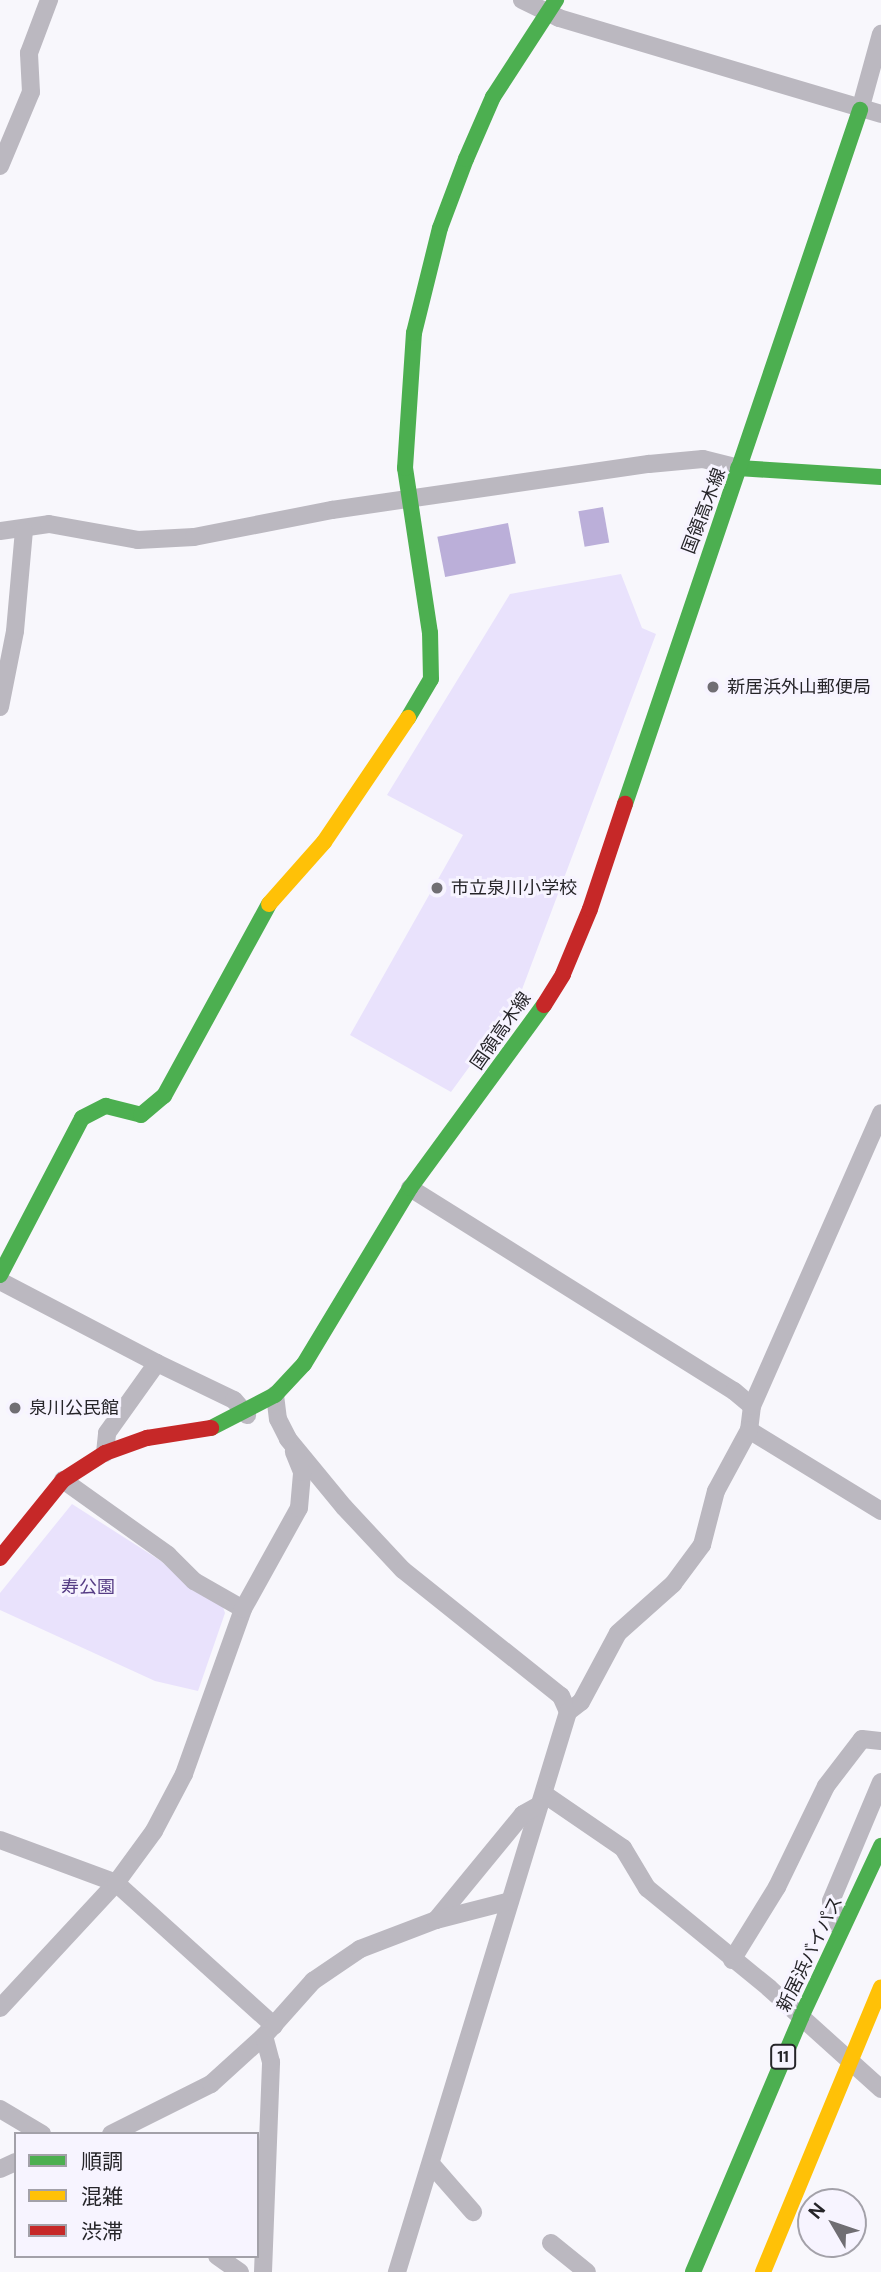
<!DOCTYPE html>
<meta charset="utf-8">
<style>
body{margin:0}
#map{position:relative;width:881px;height:2272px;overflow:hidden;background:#f8f7fc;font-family:"DM Sans","Noto Sans JP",sans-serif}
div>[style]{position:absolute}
.green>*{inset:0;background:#e9e2fc}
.water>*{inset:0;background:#bbafd9;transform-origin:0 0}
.street>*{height:18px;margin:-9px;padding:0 9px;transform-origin:9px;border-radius:9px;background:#bbb8c0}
.fast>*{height:16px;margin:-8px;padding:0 8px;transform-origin:8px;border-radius:8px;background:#4caf50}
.slow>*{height:16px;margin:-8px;padding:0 8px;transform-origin:8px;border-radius:8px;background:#ffc107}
.jam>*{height:16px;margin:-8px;padding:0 8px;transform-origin:8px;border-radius:8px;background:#c62828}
.dots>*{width:19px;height:19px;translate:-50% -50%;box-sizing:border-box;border:4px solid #f7f4ff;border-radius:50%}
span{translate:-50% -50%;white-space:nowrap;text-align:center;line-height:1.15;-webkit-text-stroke:6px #f7f4ff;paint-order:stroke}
.shield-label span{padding:2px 5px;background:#f7f4ff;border:2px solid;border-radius:5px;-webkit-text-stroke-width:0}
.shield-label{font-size:16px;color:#262529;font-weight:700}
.street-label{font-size:18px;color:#262529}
.poi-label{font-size:18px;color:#262529}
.left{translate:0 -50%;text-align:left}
.park-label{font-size:18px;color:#563d85}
.legend{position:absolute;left:14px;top:2132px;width:245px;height:126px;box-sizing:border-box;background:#f7f4ff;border:2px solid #a3a1a9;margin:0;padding:9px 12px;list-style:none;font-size:21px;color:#262529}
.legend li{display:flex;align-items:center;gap:14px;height:35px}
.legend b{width:35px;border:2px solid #a3a1a9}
.north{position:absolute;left:797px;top:2188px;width:70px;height:70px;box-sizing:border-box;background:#f7f4ff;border:2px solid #a3a1a9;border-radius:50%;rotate:309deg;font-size:19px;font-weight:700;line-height:28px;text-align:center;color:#262529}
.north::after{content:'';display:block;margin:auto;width:24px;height:32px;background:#706e73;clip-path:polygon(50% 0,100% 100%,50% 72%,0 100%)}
</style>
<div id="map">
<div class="green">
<div style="clip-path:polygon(621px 574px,642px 628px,656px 634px,518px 1000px,451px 1092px,350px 1035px,463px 835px,387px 795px,510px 594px)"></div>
<div style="clip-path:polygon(72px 1504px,161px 1561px,190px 1587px,221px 1601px,225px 1613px,198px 1691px,155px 1681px,0 1610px,0 1593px)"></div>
</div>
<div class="water">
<div style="left:603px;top:507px;width:36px;height:25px;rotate:80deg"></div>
<div style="left:508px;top:523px;width:41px;height:72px;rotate:79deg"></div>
</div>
<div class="street">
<div style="left:522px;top:0;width:41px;rotate:25.9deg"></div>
<div style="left:559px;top:18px;width:336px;rotate:16.6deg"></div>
<div style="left:860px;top:110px;width:79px;rotate:-74.6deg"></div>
<div style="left:0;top:166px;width:80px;rotate:-67.3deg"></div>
<div style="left:31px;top:92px;width:39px;rotate:-93deg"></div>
<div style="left:29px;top:53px;width:57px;rotate:-69.3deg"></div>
<div style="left:0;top:531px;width:49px;rotate:-8.1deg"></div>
<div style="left:49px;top:524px;width:90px;rotate:10.2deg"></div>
<div style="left:138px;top:540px;width:56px;rotate:-3.1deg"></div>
<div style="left:194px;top:537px;width:141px;rotate:-11.1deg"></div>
<div style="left:332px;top:510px;width:320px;rotate:-8.3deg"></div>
<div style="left:649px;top:464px;width:54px;rotate:-5.3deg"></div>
<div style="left:703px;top:459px;width:36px;rotate:14deg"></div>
<div style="left:0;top:707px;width:77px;rotate:-78.8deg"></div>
<div style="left:15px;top:631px;width:100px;rotate:-84.9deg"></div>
<div style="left:410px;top:1188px;width:382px;rotate:32.1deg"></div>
<div style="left:734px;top:1391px;width:23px;rotate:40deg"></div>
<div style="left:752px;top:1406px;width:24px;rotate:97deg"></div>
<div style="left:749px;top:1430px;width:155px;rotate:31.5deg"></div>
<div style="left:0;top:1281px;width:177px;rotate:27.6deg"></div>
<div style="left:275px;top:1395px;width:24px;rotate:83deg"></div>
<div style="left:278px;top:1419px;width:22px;rotate:63deg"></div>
<div style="left:288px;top:1439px;width:88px;rotate:50.5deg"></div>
<div style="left:344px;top:1507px;width:86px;rotate:46.9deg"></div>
<div style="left:403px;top:1570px;width:202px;rotate:38.6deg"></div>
<div style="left:561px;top:1696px;width:17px;rotate:66deg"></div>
<div style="left:568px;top:1712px;width:586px;rotate:106.98deg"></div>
<div style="left:752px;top:1406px;width:320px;rotate:-66.2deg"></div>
<div style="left:105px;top:1453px;width:20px;rotate:-84deg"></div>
<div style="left:107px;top:1433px;width:86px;rotate:-54.5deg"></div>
<div style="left:157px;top:1363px;width:85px;rotate:25.7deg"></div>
<div style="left:234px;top:1400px;width:20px;rotate:49deg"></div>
<div style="left:63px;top:1480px;width:129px;rotate:35.5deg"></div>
<div style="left:168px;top:1555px;width:37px;rotate:45deg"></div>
<div style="left:194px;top:1581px;width:56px;rotate:29.7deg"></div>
<div style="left:568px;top:1712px;width:16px;rotate:-38deg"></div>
<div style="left:581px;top:1702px;width:78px;rotate:-61.8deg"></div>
<div style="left:618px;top:1633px;width:74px;rotate:-41.7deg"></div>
<div style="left:673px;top:1584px;width:49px;rotate:-53.4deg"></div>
<div style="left:702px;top:1545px;width:56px;rotate:-75.5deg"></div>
<div style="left:716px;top:1491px;width:69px;rotate:-61.6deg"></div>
<div style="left:544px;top:1794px;width:96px;rotate:34.4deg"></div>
<div style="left:623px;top:1848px;width:47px;rotate:59deg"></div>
<div style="left:647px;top:1888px;width:158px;rotate:39.3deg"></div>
<div style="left:769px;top:1988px;width:151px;rotate:42deg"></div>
<div style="left:0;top:1840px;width:124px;rotate:20.3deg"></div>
<div style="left:116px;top:1883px;width:213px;rotate:42.1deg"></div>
<div style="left:436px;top:1920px;width:137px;rotate:-50.6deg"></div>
<div style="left:523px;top:1814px;width:18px;rotate:-29deg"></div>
<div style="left:840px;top:1929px;width:29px;rotate:-108deg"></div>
<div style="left:831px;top:1901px;width:129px;rotate:-67.2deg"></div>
<div style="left:732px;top:1960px;width:86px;rotate:-58.3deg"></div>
<div style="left:777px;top:1887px;width:112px;rotate:-64.1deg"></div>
<div style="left:826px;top:1786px;width:59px;rotate:-52.5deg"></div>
<div style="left:862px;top:1739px;width:19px;rotate:6deg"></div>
<div style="left:0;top:2008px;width:171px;rotate:-47.1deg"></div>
<div style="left:116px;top:1883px;width:64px;rotate:-53.8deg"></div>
<div style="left:154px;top:1831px;width:64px;rotate:-62.2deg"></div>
<div style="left:184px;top:1774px;width:175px;rotate:-70.3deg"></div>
<div style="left:243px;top:1609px;width:115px;rotate:-61deg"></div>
<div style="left:299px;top:1508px;width:36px;rotate:-85deg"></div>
<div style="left:302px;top:1472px;width:22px;rotate:-112deg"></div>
<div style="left:0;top:2109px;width:49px;rotate:30.8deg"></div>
<div style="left:111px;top:2134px;width:112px;rotate:-26.6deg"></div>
<div style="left:211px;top:2084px;width:72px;rotate:-42.2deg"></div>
<div style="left:264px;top:2036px;width:74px;rotate:-48.3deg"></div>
<div style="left:313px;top:1981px;width:57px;rotate:-34.2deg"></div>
<div style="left:360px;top:1949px;width:81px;rotate:-20.9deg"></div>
<div style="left:436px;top:1920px;width:76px;rotate:-14.4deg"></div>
<div style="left:431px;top:2164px;width:64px;rotate:48.8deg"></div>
<div style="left:0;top:2169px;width:17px;rotate:-24deg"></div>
<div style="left:551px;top:2243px;width:46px;rotate:38.9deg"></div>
<div style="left:217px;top:2256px;width:28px;rotate:35deg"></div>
<div style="left:263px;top:2272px;width:210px;rotate:-87.8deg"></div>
<div style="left:271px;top:2062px;width:27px;rotate:-105deg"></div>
</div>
<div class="fast">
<div style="left:738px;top:468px;width:143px;rotate:3.6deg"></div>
<div style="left:408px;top:718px;width:45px;rotate:-59.5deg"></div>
<div style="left:431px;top:679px;width:46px;rotate:-91.2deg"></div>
<div style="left:430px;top:633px;width:167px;rotate:-98.6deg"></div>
<div style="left:405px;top:468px;width:135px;rotate:-86.2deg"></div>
<div style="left:414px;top:333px;width:108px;rotate:-76.1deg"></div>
<div style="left:440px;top:228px;width:74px;rotate:-69.4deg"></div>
<div style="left:466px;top:159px;width:68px;rotate:-66.5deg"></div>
<div style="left:493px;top:97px;width:116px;rotate:-57deg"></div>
<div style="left:625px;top:804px;width:733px;rotate:-71.29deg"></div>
<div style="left:0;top:1275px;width:177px;rotate:-62.4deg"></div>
<div style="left:82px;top:1118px;width:27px;rotate:-27deg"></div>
<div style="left:106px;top:1106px;width:36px;rotate:14deg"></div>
<div style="left:141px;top:1115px;width:30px;rotate:-40deg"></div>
<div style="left:164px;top:1096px;width:219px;rotate:-61.3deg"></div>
<div style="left:211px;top:1428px;width:72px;rotate:-27.3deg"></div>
<div style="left:275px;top:1395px;width:42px;rotate:-46.9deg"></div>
<div style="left:304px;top:1364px;width:205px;rotate:-58.9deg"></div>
<div style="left:410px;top:1188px;width:227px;rotate:-53.8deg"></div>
<div style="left:693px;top:2272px;width:277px;rotate:-67deg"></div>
<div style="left:801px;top:2017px;width:189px;rotate:-64.9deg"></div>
</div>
<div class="slow">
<div style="left:269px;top:904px;width:83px;rotate:-48.4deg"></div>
<div style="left:324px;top:842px;width:150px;rotate:-55.9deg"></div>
<div style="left:763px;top:2272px;width:308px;rotate:-67.5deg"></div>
</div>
<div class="jam">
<div style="left:544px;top:1005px;width:36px;rotate:-58deg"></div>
<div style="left:563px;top:974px;width:70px;rotate:-67.4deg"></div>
<div style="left:590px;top:909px;width:111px;rotate:-71.6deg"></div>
<div style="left:0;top:1558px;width:100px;rotate:-51.1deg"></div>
<div style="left:63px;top:1480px;width:50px;rotate:-32.7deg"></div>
<div style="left:105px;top:1453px;width:45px;rotate:-19.7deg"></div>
<div style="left:147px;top:1438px;width:65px;rotate:-8.9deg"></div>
</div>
<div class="dots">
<div style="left:713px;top:687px;background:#706e73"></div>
<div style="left:437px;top:888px;background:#706e73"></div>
<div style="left:15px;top:1408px;background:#706e73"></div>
</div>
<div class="shield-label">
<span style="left:783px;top:2057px">11</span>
</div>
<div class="street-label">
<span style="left:704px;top:511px;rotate:-69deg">国領高木線</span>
<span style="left:501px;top:1031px;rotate:-55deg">国領高木線</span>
<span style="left:810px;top:1954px;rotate:-64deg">新居浜バイパス</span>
</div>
<div class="poi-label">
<span class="left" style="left:727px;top:687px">新居浜外山郵便局</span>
<span class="left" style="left:451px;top:888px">市立泉川小学校</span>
<span class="left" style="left:29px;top:1408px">泉川公民館</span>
</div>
<div class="park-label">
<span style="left:88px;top:1587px">寿公園</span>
</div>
<ul class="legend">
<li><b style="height:9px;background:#4caf50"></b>順調</li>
<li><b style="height:9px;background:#ffc107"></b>混雑</li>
<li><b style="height:9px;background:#c62828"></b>渋滞</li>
</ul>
<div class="north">N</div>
</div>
